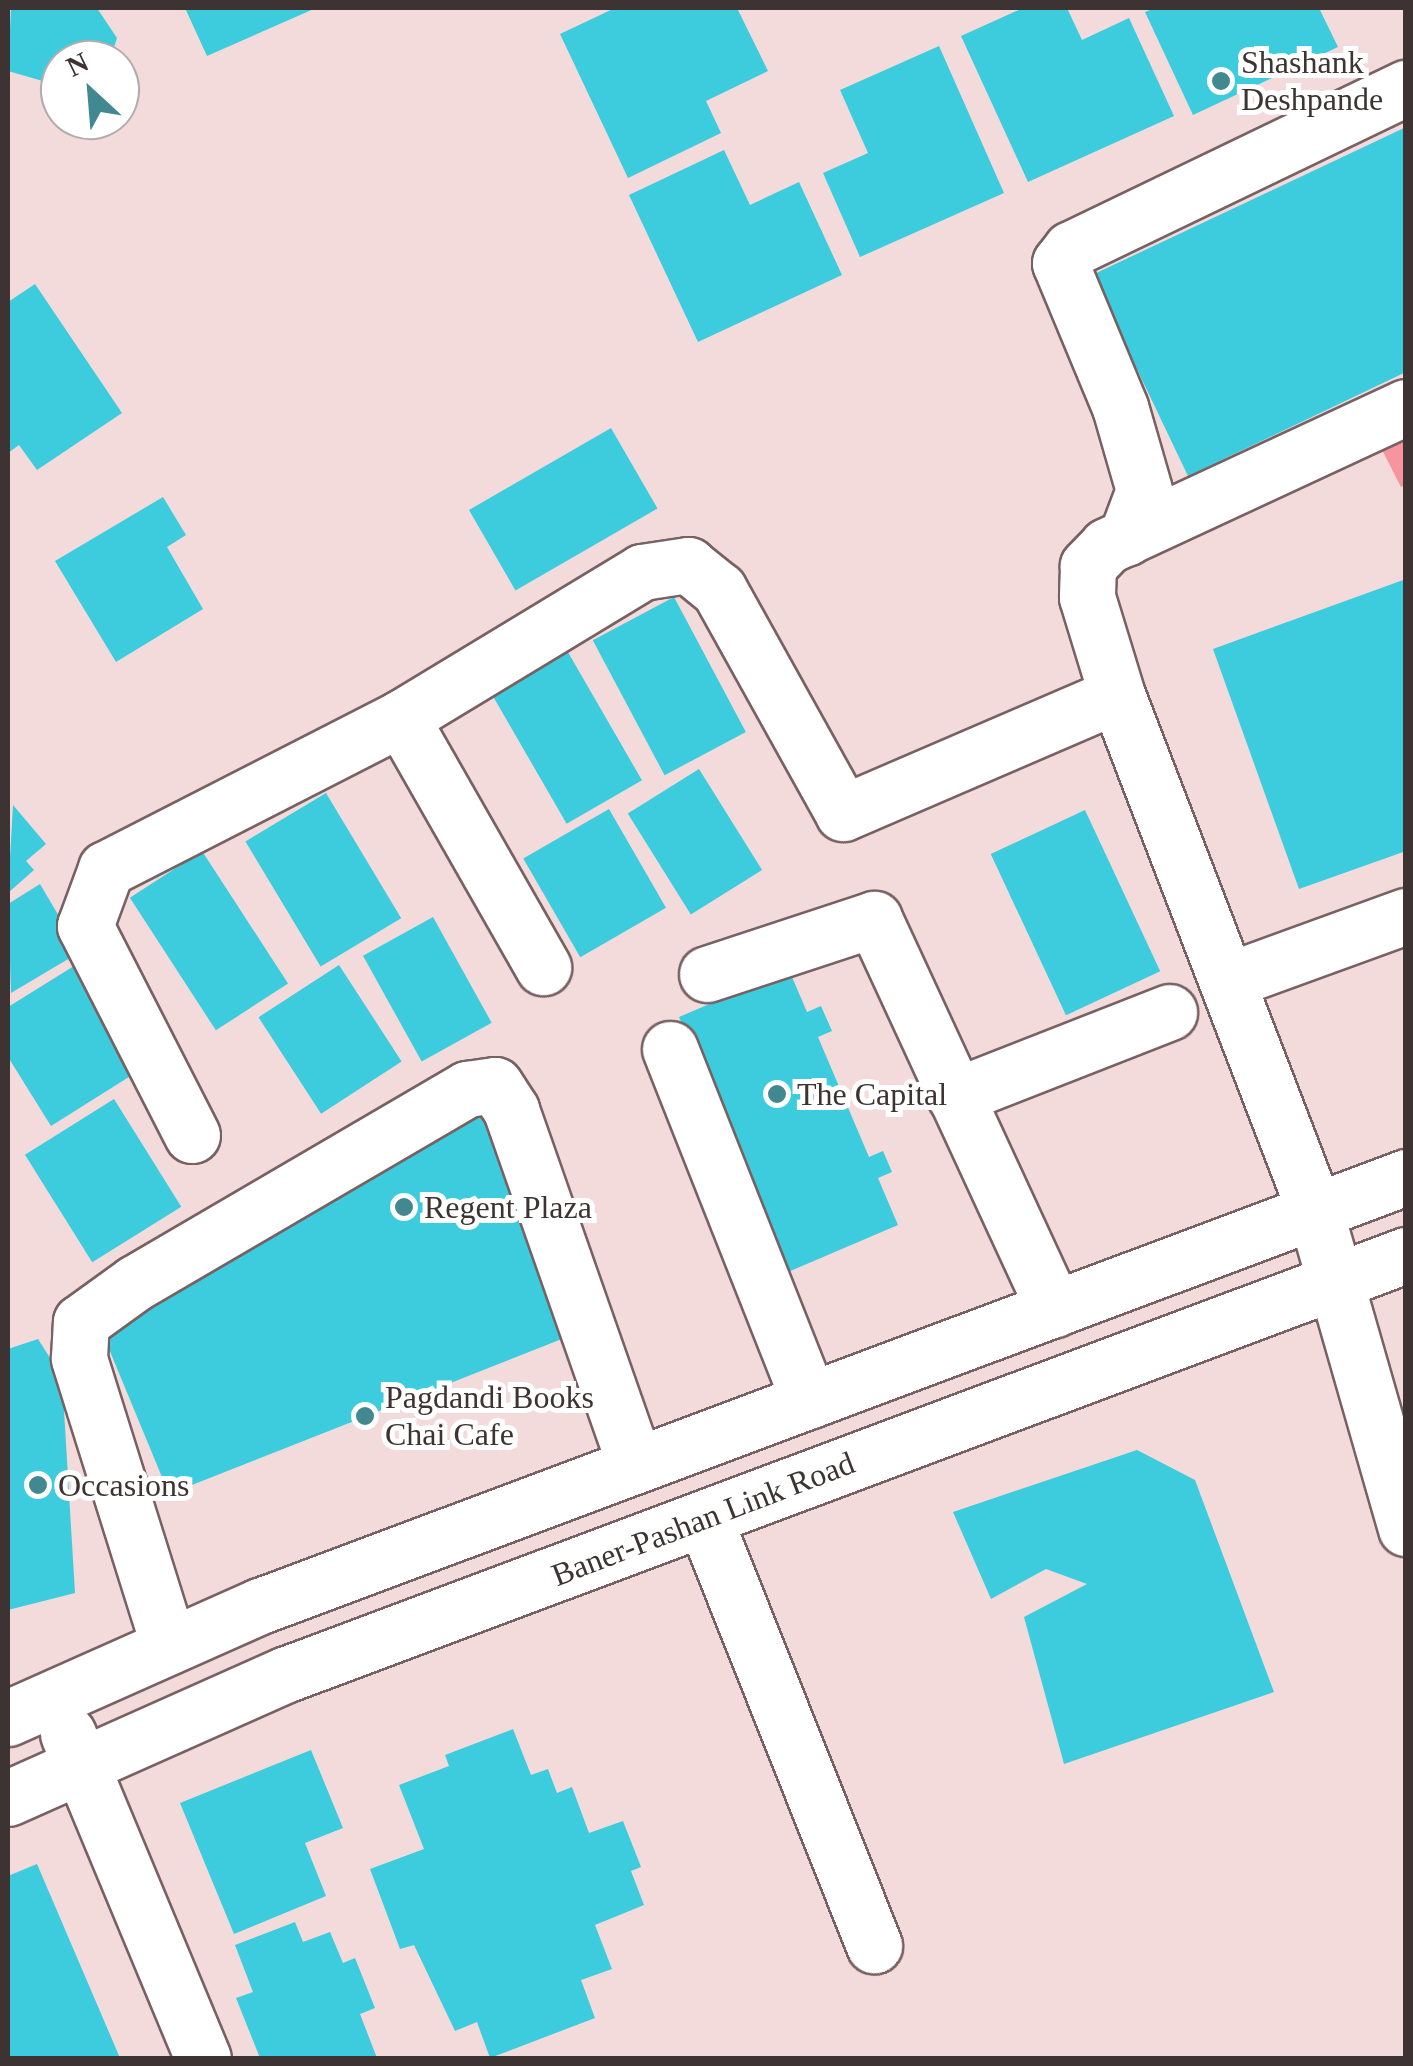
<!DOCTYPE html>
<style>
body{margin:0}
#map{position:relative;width:1413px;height:2066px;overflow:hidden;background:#f3dadb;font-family:"Times New Roman",serif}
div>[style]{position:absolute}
.water>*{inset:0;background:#f7949d}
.building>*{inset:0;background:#3cccdd;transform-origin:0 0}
.roads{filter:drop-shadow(2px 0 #776162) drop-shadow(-2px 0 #776162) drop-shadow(0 2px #776162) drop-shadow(0 -2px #776162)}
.minor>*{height:55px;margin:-27.5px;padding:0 27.5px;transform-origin:27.5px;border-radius:27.5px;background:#fff}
.dots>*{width:28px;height:28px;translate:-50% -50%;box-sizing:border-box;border:5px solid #fff;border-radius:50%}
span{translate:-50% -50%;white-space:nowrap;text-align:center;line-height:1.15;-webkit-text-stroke:10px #fff;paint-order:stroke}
.poi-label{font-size:32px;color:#3d3333}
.left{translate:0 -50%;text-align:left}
.street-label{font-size:32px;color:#3d3333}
.frame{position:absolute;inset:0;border:10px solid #3d3333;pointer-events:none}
.north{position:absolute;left:40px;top:40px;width:100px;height:100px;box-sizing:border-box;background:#fff;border:2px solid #b1adad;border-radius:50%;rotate:334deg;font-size:28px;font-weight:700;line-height:40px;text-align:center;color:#3d3333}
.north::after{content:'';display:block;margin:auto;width:35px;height:45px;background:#418891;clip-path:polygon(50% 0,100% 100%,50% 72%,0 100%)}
</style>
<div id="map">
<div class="water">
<div style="clip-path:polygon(1405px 432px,1405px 485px,1401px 487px,1380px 446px)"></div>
</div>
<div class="building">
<div style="clip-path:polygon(11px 8px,97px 8px,117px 38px,110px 60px,60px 60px,60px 86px,8px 71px)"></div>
<div style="clip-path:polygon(185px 8px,316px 8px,207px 56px)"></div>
<div style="clip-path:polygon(615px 8px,737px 8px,768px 71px,706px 101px,721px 133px,628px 178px,560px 34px)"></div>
<div style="clip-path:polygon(1023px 8px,1067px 8px,1082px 40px,1129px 18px,1174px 116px,1028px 182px,961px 36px)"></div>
<div style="clip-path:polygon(1155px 8px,1319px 8px,1338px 47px,1193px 115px,1145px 12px)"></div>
<div style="clip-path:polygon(939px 46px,1004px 193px,860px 257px,823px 173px,868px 153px,840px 90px)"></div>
<div style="clip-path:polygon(1404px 128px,1406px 372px,1188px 476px,1092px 275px)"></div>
<div style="clip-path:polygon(724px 150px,750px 205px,799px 182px,842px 275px,698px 342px,629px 195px)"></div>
<div style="clip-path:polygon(35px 284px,122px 413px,37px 470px,19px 445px,8px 453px,8px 302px)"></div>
<div style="left:611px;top:428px;width:93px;height:164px;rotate:60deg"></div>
<div style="clip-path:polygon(163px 497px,186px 535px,167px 547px,203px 609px,116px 662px,55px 561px)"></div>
<div style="clip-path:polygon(1406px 579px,1406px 851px,1299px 889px,1213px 649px)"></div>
<div style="left:674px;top:597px;width:153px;height:92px;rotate:62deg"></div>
<div style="left:565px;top:647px;width:154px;height:87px;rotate:60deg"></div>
<div style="left:699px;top:769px;width:119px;height:84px;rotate:58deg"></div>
<div style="left:326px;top:793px;width:146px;height:94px;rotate:59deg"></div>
<div style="clip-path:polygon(13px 805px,46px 844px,26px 861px,34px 870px,8px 893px)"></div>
<div style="left:609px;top:809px;width:114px;height:99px;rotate:60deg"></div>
<div style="left:1085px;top:810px;width:178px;height:104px;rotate:65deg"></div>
<div style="left:202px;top:851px;width:158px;height:86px;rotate:57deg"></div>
<div style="clip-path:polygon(40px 884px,80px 952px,11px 993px,8px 904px)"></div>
<div style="left:433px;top:917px;width:121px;height:80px;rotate:61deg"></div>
<div style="left:339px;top:965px;width:115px;height:96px;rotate:57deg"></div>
<div style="clip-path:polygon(74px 966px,140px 1070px,51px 1126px,8px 1057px,8px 1007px)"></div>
<div style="clip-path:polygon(789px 970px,807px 1012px,821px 1006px,832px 1031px,818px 1037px,869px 1157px,883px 1151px,892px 1172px,878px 1178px,898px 1225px,788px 1272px,679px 1017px)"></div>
<div style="clip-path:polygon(477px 1095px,572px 1335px,169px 1494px,97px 1320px)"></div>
<div style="left:114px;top:1099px;width:127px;height:105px;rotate:58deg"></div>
<div style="clip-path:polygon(38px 1339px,62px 1377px,75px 1593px,8px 1610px,8px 1349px)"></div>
<div style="clip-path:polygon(1137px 1450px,1195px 1480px,1274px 1692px,1064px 1764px,1024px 1617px,1087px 1584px,1046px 1569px,991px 1599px,953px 1512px)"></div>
<div style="clip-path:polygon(513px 1729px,531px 1775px,548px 1769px,557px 1793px,572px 1787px,589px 1833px,623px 1821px,641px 1867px,631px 1871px,644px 1905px,595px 1925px,612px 1969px,581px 1980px,595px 2018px,490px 2058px,477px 2022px,455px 2031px,414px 1945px,400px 1949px,370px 1869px,424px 1849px,399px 1785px,449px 1766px,445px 1755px)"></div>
<div style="clip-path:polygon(311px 1750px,343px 1828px,305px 1843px,326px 1896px,234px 1934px,180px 1803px)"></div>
<div style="clip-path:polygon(37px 1864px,120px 2058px,8px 2058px,8px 1876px)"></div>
<div style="clip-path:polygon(295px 1922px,303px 1942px,330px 1932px,343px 1963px,355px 1958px,375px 2008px,360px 2014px,377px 2058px,260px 2058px,236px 1998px,253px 1992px,235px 1945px)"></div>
</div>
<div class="roads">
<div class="minor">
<div style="left:1406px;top:407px;width:330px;rotate:155.1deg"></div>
<div style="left:1107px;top:546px;width:28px;rotate:134deg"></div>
<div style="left:1088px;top:566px;width:31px;rotate:92deg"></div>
<div style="left:1087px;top:597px;width:102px;rotate:73deg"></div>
<div style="left:1117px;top:695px;width:553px;rotate:69.01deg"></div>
<div style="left:1315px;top:1211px;width:330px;rotate:74deg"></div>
<div style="left:1126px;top:538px;width:51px;rotate:-69.4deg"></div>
<div style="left:1144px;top:490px;width:86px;rotate:-106.1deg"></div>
<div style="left:1120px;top:407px;width:156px;rotate:-112.6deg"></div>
<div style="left:1060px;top:263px;width:18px;rotate:-52deg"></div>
<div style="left:1071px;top:249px;width:372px;rotate:-25.7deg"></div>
<div style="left:401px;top:718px;width:282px;rotate:-31.2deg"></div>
<div style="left:642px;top:572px;width:47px;rotate:-8.7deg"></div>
<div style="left:688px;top:565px;width:40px;rotate:39deg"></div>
<div style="left:719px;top:590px;width:255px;rotate:60.9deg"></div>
<div style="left:843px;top:813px;width:298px;rotate:-23.3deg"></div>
<div style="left:707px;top:974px;width:176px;rotate:-18.2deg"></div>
<div style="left:874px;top:919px;width:430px;rotate:65.2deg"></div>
<div style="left:1227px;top:981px;width:190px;rotate:-20deg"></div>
<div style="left:670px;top:1049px;width:378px;rotate:68.4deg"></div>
<div style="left:955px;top:1096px;width:230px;rotate:-21.4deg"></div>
<div style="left:192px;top:1135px;width:235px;rotate:-117.1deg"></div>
<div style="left:85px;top:926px;width:61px;rotate:-69.8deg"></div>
<div style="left:106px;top:869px;width:331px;rotate:-27.1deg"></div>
<div style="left:401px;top:718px;width:287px;rotate:60.3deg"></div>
<div style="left:704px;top:1518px;width:460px;rotate:68.3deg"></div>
<div style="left:169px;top:1646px;width:302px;rotate:-107.4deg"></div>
<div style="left:79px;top:1358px;width:36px;rotate:-87deg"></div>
<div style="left:81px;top:1322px;width:67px;rotate:-35.8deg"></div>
<div style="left:135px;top:1283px;width:385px;rotate:-30.3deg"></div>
<div style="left:467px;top:1089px;width:28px;rotate:-8deg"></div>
<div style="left:495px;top:1085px;width:30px;rotate:57deg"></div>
<div style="left:511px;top:1110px;width:376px;rotate:70.7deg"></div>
<div style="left:8px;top:1718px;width:276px;rotate:-24deg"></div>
<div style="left:260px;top:1606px;width:1224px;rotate:-20.52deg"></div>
<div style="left:68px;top:1734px;width:351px;rotate:67.4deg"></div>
<div style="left:8px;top:1798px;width:305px;rotate:-24deg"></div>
<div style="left:287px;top:1674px;width:1195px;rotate:-20.53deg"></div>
</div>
</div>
<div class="dots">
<div style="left:1221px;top:81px;background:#418891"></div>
<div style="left:777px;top:1094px;background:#418891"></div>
<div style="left:404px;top:1207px;background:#418891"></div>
<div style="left:365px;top:1416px;background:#418891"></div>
<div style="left:38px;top:1485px;background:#418891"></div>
</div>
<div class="poi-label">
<span class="left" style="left:1241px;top:81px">Shashank<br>Deshpande</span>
<span class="left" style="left:797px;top:1094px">The Capital</span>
<span class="left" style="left:424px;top:1207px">Regent Plaza</span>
<span class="left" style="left:385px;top:1416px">Pagdandi Books<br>Chai Cafe</span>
<span class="left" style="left:58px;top:1485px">Occasions</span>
</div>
<div class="street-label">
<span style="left:703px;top:1519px;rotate:-21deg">Baner-Pashan Link Road</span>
</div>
<div class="frame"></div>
<div class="north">N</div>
</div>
